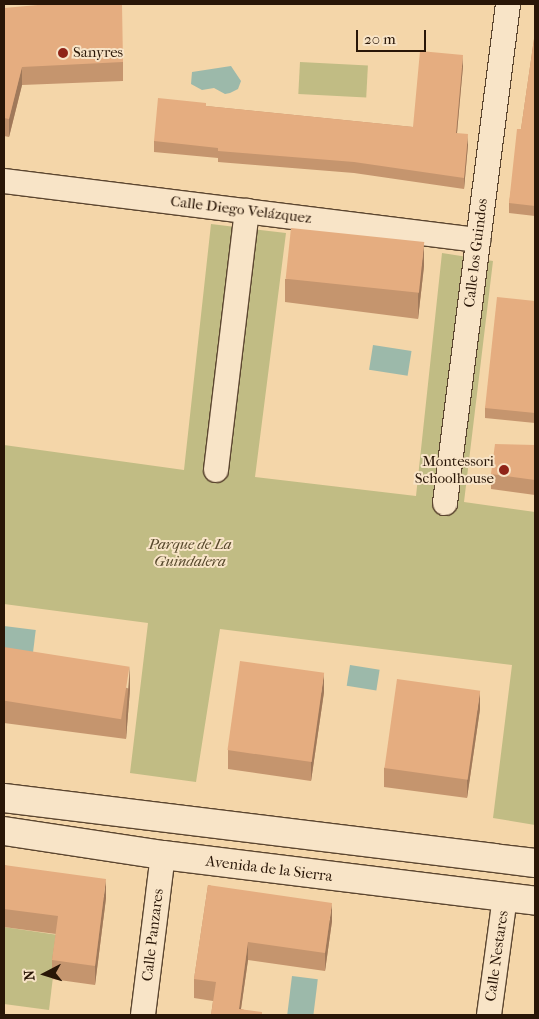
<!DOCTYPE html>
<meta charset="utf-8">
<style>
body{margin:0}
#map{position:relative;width:539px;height:1019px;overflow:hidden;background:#f4d6a9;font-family:"IM FELL French Canon",serif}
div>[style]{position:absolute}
.green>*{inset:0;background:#c1bc84;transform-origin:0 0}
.water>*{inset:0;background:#9cb9aa;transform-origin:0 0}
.roads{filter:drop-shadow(1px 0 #5c4630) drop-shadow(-1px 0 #5c4630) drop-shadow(0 1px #5c4630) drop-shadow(0 -1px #5c4630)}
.minor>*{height:24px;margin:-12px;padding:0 12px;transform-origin:12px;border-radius:12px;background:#f8e4c7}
.secondary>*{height:28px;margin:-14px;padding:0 14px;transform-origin:14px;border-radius:14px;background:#f8e4c7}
.wall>*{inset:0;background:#c5956e}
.shaded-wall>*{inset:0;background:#a0795a}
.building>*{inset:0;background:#e5ad80;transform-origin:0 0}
.dots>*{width:14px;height:14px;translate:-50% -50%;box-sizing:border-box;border:2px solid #f8e4c7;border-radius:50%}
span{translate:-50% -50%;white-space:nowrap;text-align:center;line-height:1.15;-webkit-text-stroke:4px #f8e4c7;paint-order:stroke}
.poi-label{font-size:15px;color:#291607}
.left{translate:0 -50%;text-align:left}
.right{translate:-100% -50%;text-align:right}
.street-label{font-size:15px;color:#291607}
.park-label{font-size:15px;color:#57482c;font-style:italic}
.frame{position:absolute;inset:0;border:5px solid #291607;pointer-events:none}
.north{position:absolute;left:20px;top:949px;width:50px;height:50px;-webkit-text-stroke:4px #f8e4c7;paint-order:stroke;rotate:265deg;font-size:14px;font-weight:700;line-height:20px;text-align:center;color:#291607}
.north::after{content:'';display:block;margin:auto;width:18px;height:22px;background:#291607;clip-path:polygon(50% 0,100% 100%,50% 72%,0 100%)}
.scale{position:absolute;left:356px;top:30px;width:70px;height:22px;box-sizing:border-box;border:2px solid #291607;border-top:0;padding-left:6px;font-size:15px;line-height:18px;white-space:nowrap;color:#291607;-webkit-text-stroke:4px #f8e4c7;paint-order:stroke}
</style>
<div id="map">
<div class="green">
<div style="left:300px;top:62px;width:68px;height:32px;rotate:3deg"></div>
<div style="clip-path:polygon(211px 224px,286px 233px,255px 477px,416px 496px,442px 253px,493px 261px,464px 502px,535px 512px,535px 825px,493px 818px,512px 665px,220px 629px,196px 782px,130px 773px,148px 623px,4px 604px,4px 445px,184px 470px)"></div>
<div style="clip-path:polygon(4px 927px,58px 935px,49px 1010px,4px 1004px)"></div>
</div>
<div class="water">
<div style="clip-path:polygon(231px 66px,241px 81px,238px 89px,230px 93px,225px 94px,214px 88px,202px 90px,191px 84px,192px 72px)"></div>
<div style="left:373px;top:345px;width:39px;height:25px;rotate:9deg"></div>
<div style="left:4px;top:626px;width:32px;height:29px;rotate:7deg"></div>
<div style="left:350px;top:665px;width:30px;height:21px;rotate:9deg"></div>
<div style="left:292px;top:976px;width:26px;height:39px;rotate:7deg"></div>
</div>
<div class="roads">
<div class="minor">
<div style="left:4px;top:181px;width:478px;rotate:7.1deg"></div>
<div style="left:216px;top:470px;width:261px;rotate:-83.2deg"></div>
<div style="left:445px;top:503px;width:503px;rotate:-82.8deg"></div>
<div style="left:143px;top:1015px;width:161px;rotate:-82.9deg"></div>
<div style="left:489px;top:1015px;width:119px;rotate:-82.3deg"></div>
</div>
<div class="secondary">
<div style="left:4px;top:798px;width:535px;rotate:6.98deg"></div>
<div style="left:4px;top:831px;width:161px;rotate:8.6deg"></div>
<div style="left:163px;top:855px;width:375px;rotate:7deg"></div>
</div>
</div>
<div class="wall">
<div style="clip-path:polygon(4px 8px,123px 62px,123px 81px,22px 85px,9px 137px,4px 136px)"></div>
<div style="clip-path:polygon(535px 32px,535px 216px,509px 213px,509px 203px,521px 129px)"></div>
<div style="clip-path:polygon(463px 66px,457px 133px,468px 145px,464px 189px,354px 173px,218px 162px,218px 158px,154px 152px,154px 141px,206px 106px,413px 127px)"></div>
<div style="clip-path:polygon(424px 266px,418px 319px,285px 302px,285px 279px)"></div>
<div style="clip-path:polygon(535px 301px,535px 423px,485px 418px,485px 408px)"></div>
<div style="clip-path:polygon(535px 445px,535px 495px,491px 489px,491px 474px)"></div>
<div style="clip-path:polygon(4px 647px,130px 689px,126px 739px,4px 723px)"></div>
<div style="clip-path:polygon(324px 692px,311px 781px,228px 769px,228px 750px)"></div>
<div style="clip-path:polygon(480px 709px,467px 798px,384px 787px,384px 768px)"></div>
<div style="clip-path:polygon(4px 865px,106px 898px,95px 985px,52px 979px,52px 960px,56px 934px,4px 927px)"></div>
<div style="clip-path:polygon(208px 885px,332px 921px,325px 971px,248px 960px,241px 1009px,262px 1015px,211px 1015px,213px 1001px,194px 998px,194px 979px)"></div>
</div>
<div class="shaded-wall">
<div style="clip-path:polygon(463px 55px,463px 66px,456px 144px,456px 133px)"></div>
<div style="clip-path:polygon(22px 67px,22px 85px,9px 137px,9px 119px)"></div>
<div style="clip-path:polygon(468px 134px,468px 145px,464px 189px,464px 178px)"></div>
<div style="clip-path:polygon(424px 243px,424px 266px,418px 319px,418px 296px)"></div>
<div style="clip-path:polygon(130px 666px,130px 689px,126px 739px,126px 716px)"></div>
<div style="clip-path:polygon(324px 673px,324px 692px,311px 781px,311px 762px)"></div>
<div style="clip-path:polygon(480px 691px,480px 709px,467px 798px,467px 780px)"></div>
<div style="clip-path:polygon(106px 879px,106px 898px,95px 985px,95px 966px)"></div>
<div style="clip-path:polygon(332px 903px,332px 921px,325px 971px,325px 953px)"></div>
<div style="clip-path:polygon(248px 942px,248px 960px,240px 1015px,239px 1009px)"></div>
</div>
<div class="building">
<div style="clip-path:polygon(49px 4px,122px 4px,123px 62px,22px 67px,9px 119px,4px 118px,4px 8px)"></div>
<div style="clip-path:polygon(535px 32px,535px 206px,509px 203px,517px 129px,521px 129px)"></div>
<div style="clip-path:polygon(420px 51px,463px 55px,456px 133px,468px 134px,464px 178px,354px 162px,218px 151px,218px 148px,154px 141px,158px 98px,206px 103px,206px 106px,413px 127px)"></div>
<div style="left:291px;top:228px;width:134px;height:51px;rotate:6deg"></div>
<div style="clip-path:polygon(497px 297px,535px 301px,535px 413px,485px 408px)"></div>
<div style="clip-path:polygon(495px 444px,535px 445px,535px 480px,491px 474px)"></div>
<div style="left:4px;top:647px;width:127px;height:53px;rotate:9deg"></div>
<div style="left:240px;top:661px;width:85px;height:90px;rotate:8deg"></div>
<div style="left:397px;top:679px;width:84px;height:90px;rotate:8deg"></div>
<div style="clip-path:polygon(4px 865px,106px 879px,95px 966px,52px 960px,58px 916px,4px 909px)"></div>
<div style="clip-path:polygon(208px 885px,332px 903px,325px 953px,248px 942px,239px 1009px,262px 1012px,262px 1015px,211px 1015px,216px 982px,194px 979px)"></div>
</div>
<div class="dots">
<div style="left:63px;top:53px;background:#8f2418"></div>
<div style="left:504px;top:470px;background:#8f2418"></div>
</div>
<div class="poi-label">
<span class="left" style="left:73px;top:53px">Sanyres</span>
<span class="right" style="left:494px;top:470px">Montessori<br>Schoolhouse</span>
</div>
<div class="street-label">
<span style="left:241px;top:210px;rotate:7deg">Calle Diego Velázquez</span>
<span style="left:476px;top:253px;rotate:-83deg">Calle los Guindos</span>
<span style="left:269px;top:869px;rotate:7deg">Avenida de la Sierra</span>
<span style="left:153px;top:935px;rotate:-83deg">Calle Panzares</span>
<span style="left:497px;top:956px;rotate:-82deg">Calle Nestares</span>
</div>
<div class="park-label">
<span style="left:190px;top:553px">Parque de La<br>Guindalera</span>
</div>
<div class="frame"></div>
<div class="north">N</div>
<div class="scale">20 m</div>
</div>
